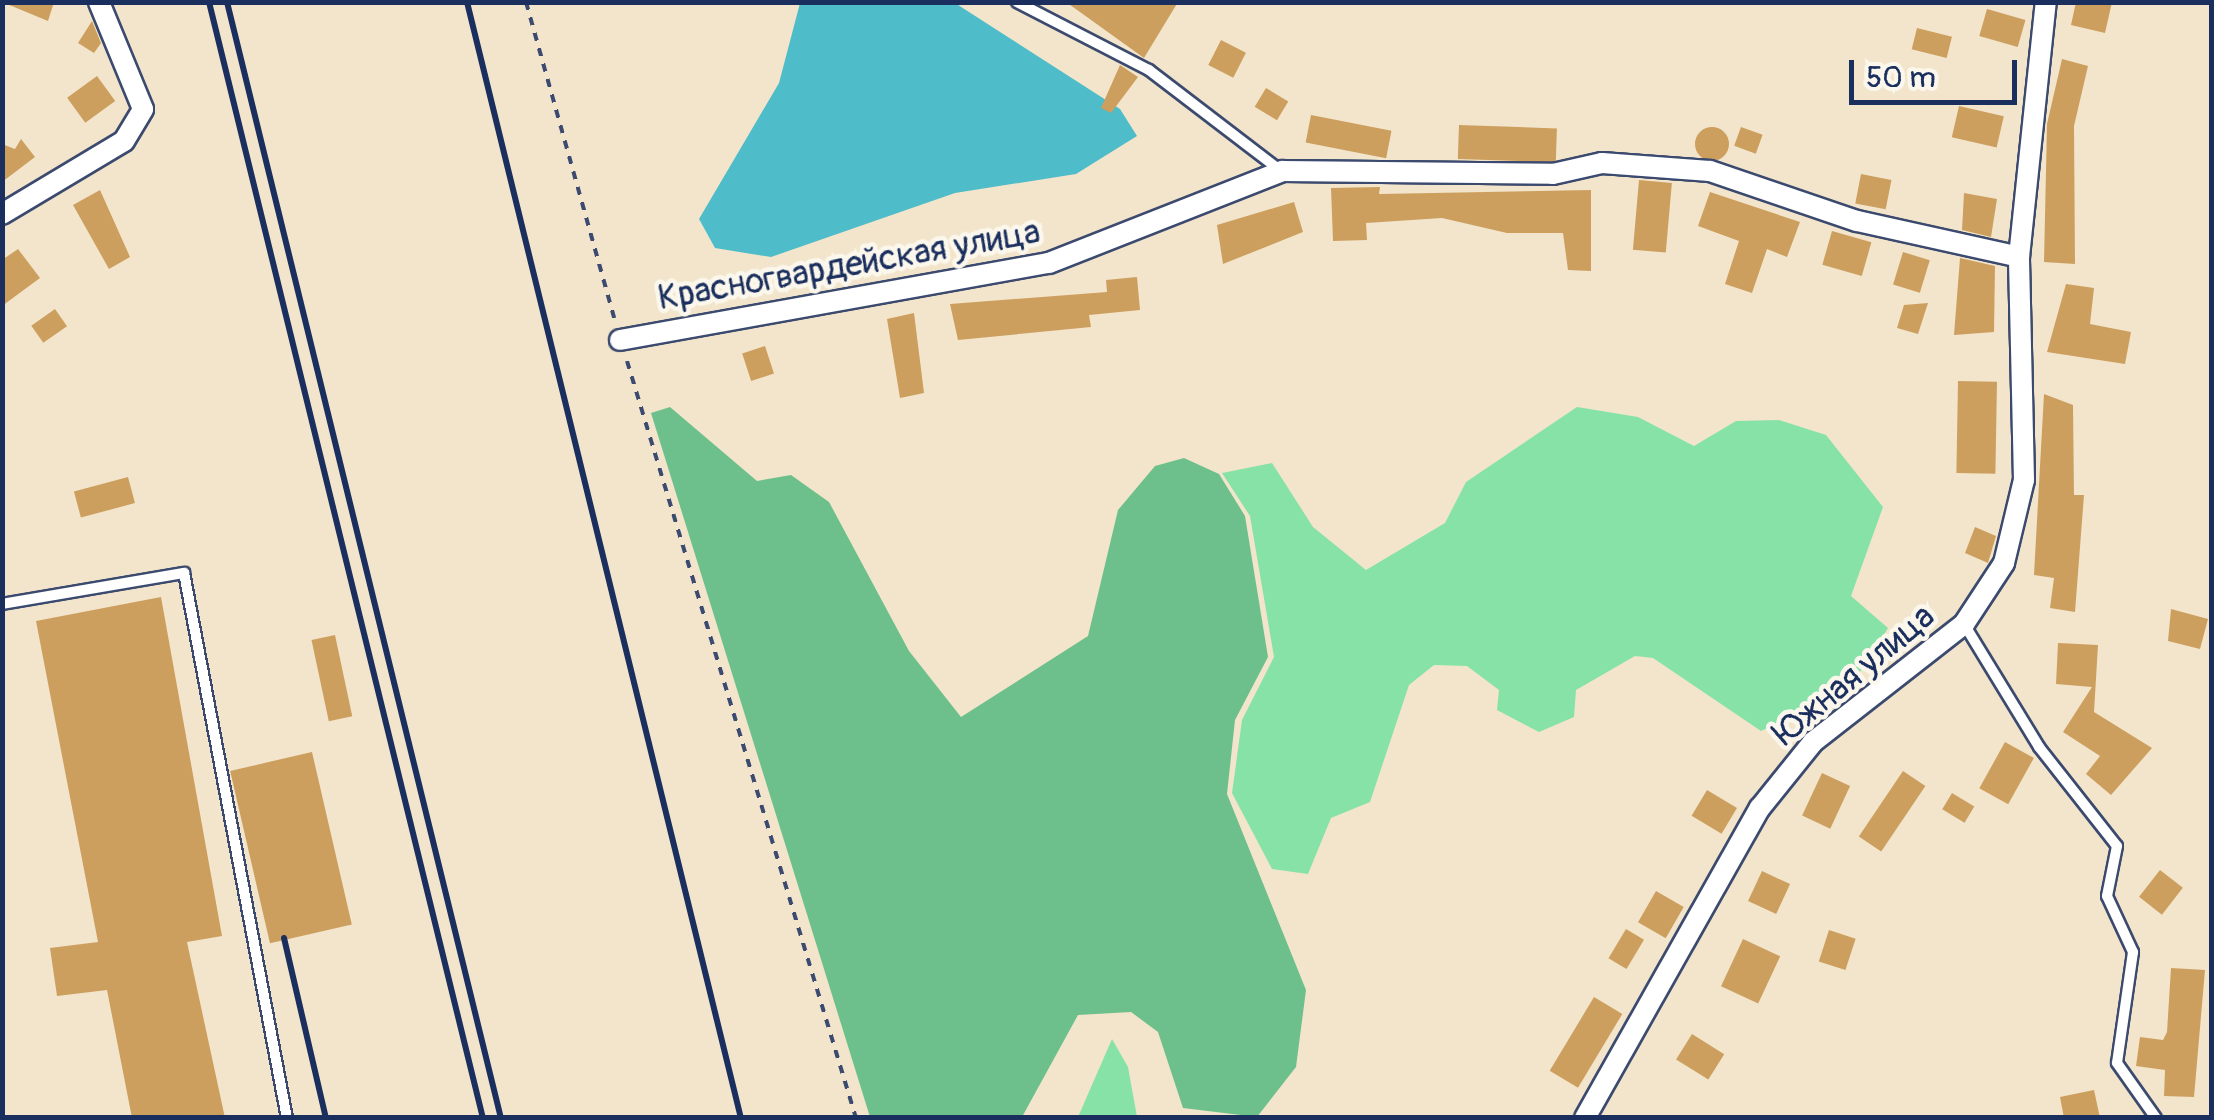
<!DOCTYPE html>
<meta charset="utf-8">
<style>
body{margin:0}
#map{position:relative;width:2214px;height:1120px;overflow:hidden;background:#f2e5cb;font-family:Pangolin,sans-serif}
div>[style]{position:absolute}
.green>*{inset:0;background:#87e2a8}
.forest>*{inset:0;background:#6dc08c}
.water>*{inset:0;background:#4fbcc9}
.stream>*{height:6px;margin:-3px;padding:0 3px;transform-origin:3px;border-radius:3px;background:#4fbcc9}
.building>*{inset:0;background:#cd9f5f;transform-origin:0 0}
.round{border-radius:50%}
.path>*{height:4px;margin-top:-2px;transform-origin:0;background:repeating-linear-gradient(90deg,#3b4a6e 0 8px,transparent 0 16px)}
.roads{filter:drop-shadow(2px 0 #3b4a6e) drop-shadow(-2px 0 #3b4a6e) drop-shadow(0 2px #3b4a6e) drop-shadow(0 -2px #3b4a6e)}
.service>*{height:10px;margin:-5px;padding:0 5px;transform-origin:5px;border-radius:5px;background:#fff}
.minor>*{height:20px;margin:-10px;padding:0 10px;transform-origin:10px;border-radius:10px;background:#fff}
.rail>*{height:6px;margin:-3px;padding:0 3px;transform-origin:3px;border-radius:3px;background:#1b2f5e}
span{translate:-50% -50%;white-space:nowrap;text-align:center;line-height:1.15;-webkit-text-stroke:9px #fbf7ec;paint-order:stroke}
.street-label{font-size:35px;color:#1b2f5e}
.frame{position:absolute;inset:0;border:5px solid #1b2f5e;pointer-events:none}
.scale{position:absolute;left:1849px;top:60px;width:168px;height:45px;box-sizing:border-box;border:5px solid #1b2f5e;border-top:0;padding-left:12px;font-size:30px;line-height:35px;white-space:nowrap;color:#1b2f5e;-webkit-text-stroke:8px #fbf7ec;paint-order:stroke}
</style>
<div id="map">
<div class="green">
<div style="clip-path:polygon(1577px 407px,1638px 417px,1694px 446px,1736px 421px,1779px 420px,1826px 435px,1883px 507px,1851px 596px,1888px 628px,1849px 689px,1761px 731px,1653px 658px,1635px 656px,1576px 690px,1574px 717px,1539px 732px,1497px 710px,1499px 690px,1467px 666px,1434px 665px,1409px 685px,1370px 802px,1331px 818px,1308px 874px,1272px 869px,1232px 793px,1242px 720px,1274px 657px,1250px 516px,1222px 473px,1272px 463px,1313px 527px,1366px 570px,1445px 523px,1466px 482px)"></div>
<div style="clip-path:polygon(1112px 1039px,1128px 1067px,1137px 1117px,1078px 1117px)"></div>
</div>
<div class="forest">
<div style="clip-path:polygon(670px 407px,757px 481px,791px 475px,829px 502px,909px 651px,961px 717px,1088px 636px,1118px 510px,1155px 466px,1184px 458px,1219px 474px,1245px 516px,1268px 657px,1235px 720px,1227px 794px,1306px 990px,1296px 1067px,1257px 1117px,1183px 1108px,1158px 1032px,1131px 1012px,1078px 1015px,1022px 1117px,870px 1117px,651px 413px)"></div>
</div>
<div class="water">
<div style="clip-path:polygon(800px 3px,955px 3px,1120px 109px,1137px 136px,1076px 174px,955px 193px,771px 257px,715px 248px,699px 219px,779px 83px)"></div>
</div>
<div class="stream">
<div style="left:2212px;top:976px;width:44px;rotate:90deg"></div>
</div>
<div class="building">
<div style="clip-path:polygon(2px 2px,54px 2px,48px 21px)"></div>
<div style="clip-path:polygon(1066px 2px,1178px 2px,1144px 58px)"></div>
<div style="clip-path:polygon(2076px 2px,2112px 2px,2105px 33px,2071px 25px)"></div>
<div style="left:1987px;top:9px;width:40px;height:28px;rotate:16deg"></div>
<div style="clip-path:polygon(92px 21px,101px 43px,94px 53px,78px 43px)"></div>
<div style="left:1917px;top:28px;width:36px;height:22px;rotate:14deg"></div>
<div style="left:1221px;top:40px;width:28px;height:28px;rotate:27deg"></div>
<div style="clip-path:polygon(2062px 59px,2088px 66px,2074px 126px,2075px 264px,2044px 262px,2047px 124px)"></div>
<div style="clip-path:polygon(1120px 65px,1138px 77px,1111px 113px,1101px 108px)"></div>
<div style="left:97px;top:76px;width:31px;height:37px;rotate:54deg"></div>
<div style="left:1266px;top:88px;width:26px;height:22px;rotate:31deg"></div>
<div style="left:1959px;top:106px;width:46px;height:32px;rotate:13deg"></div>
<div style="left:1311px;top:115px;width:82px;height:28px;rotate:11deg"></div>
<div style="left:1459px;top:125px;width:98px;height:34px;rotate:2deg"></div>
<div class="round" style="left:1695px;top:127px;width:34px;height:34px"></div>
<div style="left:1741px;top:127px;width:23px;height:20px;rotate:20deg"></div>
<div style="clip-path:polygon(21px 139px,35px 157px,2px 182px,2px 144px,15px 149px)"></div>
<div style="left:1861px;top:174px;width:31px;height:30px;rotate:11deg"></div>
<div style="left:1639px;top:180px;width:33px;height:70px;rotate:5deg"></div>
<div style="clip-path:polygon(1380px 187px,1379px 194px,1591px 190px,1591px 271px,1568px 270px,1563px 233px,1507px 233px,1442px 218px,1366px 223px,1367px 240px,1333px 241px,1331px 188px)"></div>
<div style="clip-path:polygon(100px 190px,130px 257px,109px 269px,73px 205px)"></div>
<div style="clip-path:polygon(1710px 192px,1800px 222px,1787px 257px,1767px 249px,1752px 293px,1725px 284px,1739px 241px,1698px 226px)"></div>
<div style="clip-path:polygon(1964px 193px,1997px 199px,1991px 237px,1962px 230px)"></div>
<div style="clip-path:polygon(1294px 202px,1303px 232px,1223px 264px,1217px 225px)"></div>
<div style="left:1832px;top:231px;width:41px;height:35px;rotate:16deg"></div>
<div style="clip-path:polygon(18px 249px,40px 278px,2px 306px,2px 260px)"></div>
<div style="left:1903px;top:252px;width:28px;height:34px;rotate:17deg"></div>
<div style="clip-path:polygon(1960px 258px,1995px 266px,1994px 332px,1954px 335px)"></div>
<div style="clip-path:polygon(1137px 277px,1140px 310px,1089px 315px,1091px 327px,958px 340px,950px 304px,1107px 292px,1106px 280px)"></div>
<div style="clip-path:polygon(2066px 284px,2094px 288px,2090px 324px,2131px 332px,2125px 364px,2047px 352px)"></div>
<div style="clip-path:polygon(1928px 303px,1918px 334px,1897px 328px,1904px 305px)"></div>
<div style="left:55px;top:309px;width:21px;height:29px;rotate:55deg"></div>
<div style="clip-path:polygon(914px 313px,924px 393px,900px 398px,887px 319px)"></div>
<div style="left:765px;top:346px;width:29px;height:24px;rotate:72deg"></div>
<div style="left:1958px;top:381px;width:39px;height:92px;rotate:1deg"></div>
<div style="clip-path:polygon(2044px 394px,2073px 405px,2074px 495px,2084px 495px,2075px 612px,2050px 608px,2054px 578px,2034px 575px)"></div>
<div style="left:128px;top:477px;width:27px;height:56px;rotate:75deg"></div>
<div style="clip-path:polygon(1975px 527px,1996px 536px,1988px 563px,1965px 553px)"></div>
<div style="clip-path:polygon(161px 597px,222px 936px,187px 942px,225px 1118px,132px 1118px,107px 990px,57px 996px,50px 948px,98px 942px,36px 621px)"></div>
<div style="clip-path:polygon(2171px 609px,2208px 619px,2200px 649px,2168px 641px)"></div>
<div style="left:335px;top:635px;width:83px;height:24px;rotate:78deg"></div>
<div style="clip-path:polygon(2058px 643px,2098px 645px,2094px 712px,2152px 748px,2111px 795px,2086px 774px,2100px 756px,2063px 732px,2092px 687px,2056px 684px)"></div>
<div style="left:2005px;top:742px;width:33px;height:53px;rotate:29deg"></div>
<div style="left:312px;top:752px;width:177px;height:84px;rotate:77deg"></div>
<div style="left:1903px;top:771px;width:27px;height:79px;rotate:34deg"></div>
<div style="left:1822px;top:773px;width:31px;height:47px;rotate:25deg"></div>
<div style="left:1707px;top:790px;width:35px;height:30px;rotate:31deg"></div>
<div style="left:1952px;top:793px;width:26px;height:19px;rotate:31deg"></div>
<div style="left:2160px;top:870px;width:29px;height:34px;rotate:38deg"></div>
<div style="left:1762px;top:871px;width:31px;height:33px;rotate:25deg"></div>
<div style="left:1656px;top:891px;width:32px;height:36px;rotate:30deg"></div>
<div style="left:1626px;top:929px;width:21px;height:34px;rotate:31deg"></div>
<div style="left:1829px;top:930px;width:28px;height:33px;rotate:18deg"></div>
<div style="left:1743px;top:939px;width:41px;height:52px;rotate:25deg"></div>
<div style="clip-path:polygon(2171px 968px,2205px 970px,2194px 1097px,2164px 1096px,2165px 1070px,2136px 1066px,2140px 1037px,2163px 1040px,2167px 1032px)"></div>
<div style="left:1594px;top:997px;width:33px;height:86px;rotate:31deg"></div>
<div style="left:1692px;top:1034px;width:38px;height:30px;rotate:32deg"></div>
<div style="clip-path:polygon(2094px 1090px,2100px 1118px,2064px 1118px,2060px 1097px)"></div>
</div>
<div class="path">
<div style="left:526px;top:2px;width:328px;rotate:74.4deg"></div>
<div style="left:627px;top:361px;width:791px;rotate:73.17deg"></div>
</div>
<div class="roads">
<div class="service">
<div style="left:1017px;top:2px;width:148px;rotate:27.3deg"></div>
<div style="left:1149px;top:70px;width:166px;rotate:37.4deg"></div>
<div style="left:2px;top:604px;width:185px;rotate:-9.7deg"></div>
<div style="left:184px;top:573px;width:555px;rotate:79.3deg"></div>
<div style="left:1964px;top:624px;width:144px;rotate:58.6deg"></div>
<div style="left:2039px;top:747px;width:126px;rotate:51.8deg"></div>
<div style="left:2117px;top:846px;width:51px;rotate:101.3deg"></div>
<div style="left:2107px;top:896px;width:62px;rotate:65.1deg"></div>
<div style="left:2133px;top:952px;width:112px;rotate:98.2deg"></div>
<div style="left:2117px;top:1063px;width:67px;rotate:54.7deg"></div>
</div>
<div class="minor">
<div style="left:2px;top:214px;width:142px;rotate:-30.9deg"></div>
<div style="left:124px;top:141px;width:37px;rotate:-59deg"></div>
<div style="left:143px;top:109px;width:116px;rotate:-112.4deg"></div>
<div style="left:620px;top:340px;width:436px;rotate:-10.2deg"></div>
<div style="left:1049px;top:263px;width:251px;rotate:-21.5deg"></div>
<div style="left:1282px;top:171px;width:271px;rotate:0.6deg"></div>
<div style="left:1553px;top:174px;width:50px;rotate:-12.7deg"></div>
<div style="left:1602px;top:163px;width:108px;rotate:4.2deg"></div>
<div style="left:1710px;top:171px;width:155px;rotate:18.8deg"></div>
<div style="left:1857px;top:221px;width:166px;rotate:12.5deg"></div>
<div style="left:1585px;top:1118px;width:356px;rotate:-60.6deg"></div>
<div style="left:1760px;top:808px;width:85px;rotate:-51.2deg"></div>
<div style="left:1813px;top:742px;width:192px;rotate:-38deg"></div>
<div style="left:1964px;top:624px;width:73px;rotate:-56.7deg"></div>
<div style="left:2004px;top:563px;width:85px;rotate:-76.5deg"></div>
<div style="left:2024px;top:480px;width:223px;rotate:-91.3deg"></div>
<div style="left:2019px;top:257px;width:256px;rotate:-84deg"></div>
</div>
</div>
<div class="rail">
<div style="left:209px;top:2px;width:1149px;rotate:76.21deg"></div>
<div style="left:227px;top:2px;width:1149px;rotate:76.21deg"></div>
<div style="left:467px;top:2px;width:1149px;rotate:76.21deg"></div>
<div style="left:284px;top:938px;width:185px;rotate:76.9deg"></div>
</div>
<div class="street-label">
<span style="left:849px;top:265px;rotate:-10deg">Красногвардейская улица</span>
<span style="left:1854px;top:675px;rotate:-40deg">Южная улица</span>
</div>
<div class="frame"></div>
<div class="scale">50 m</div>
</div>
